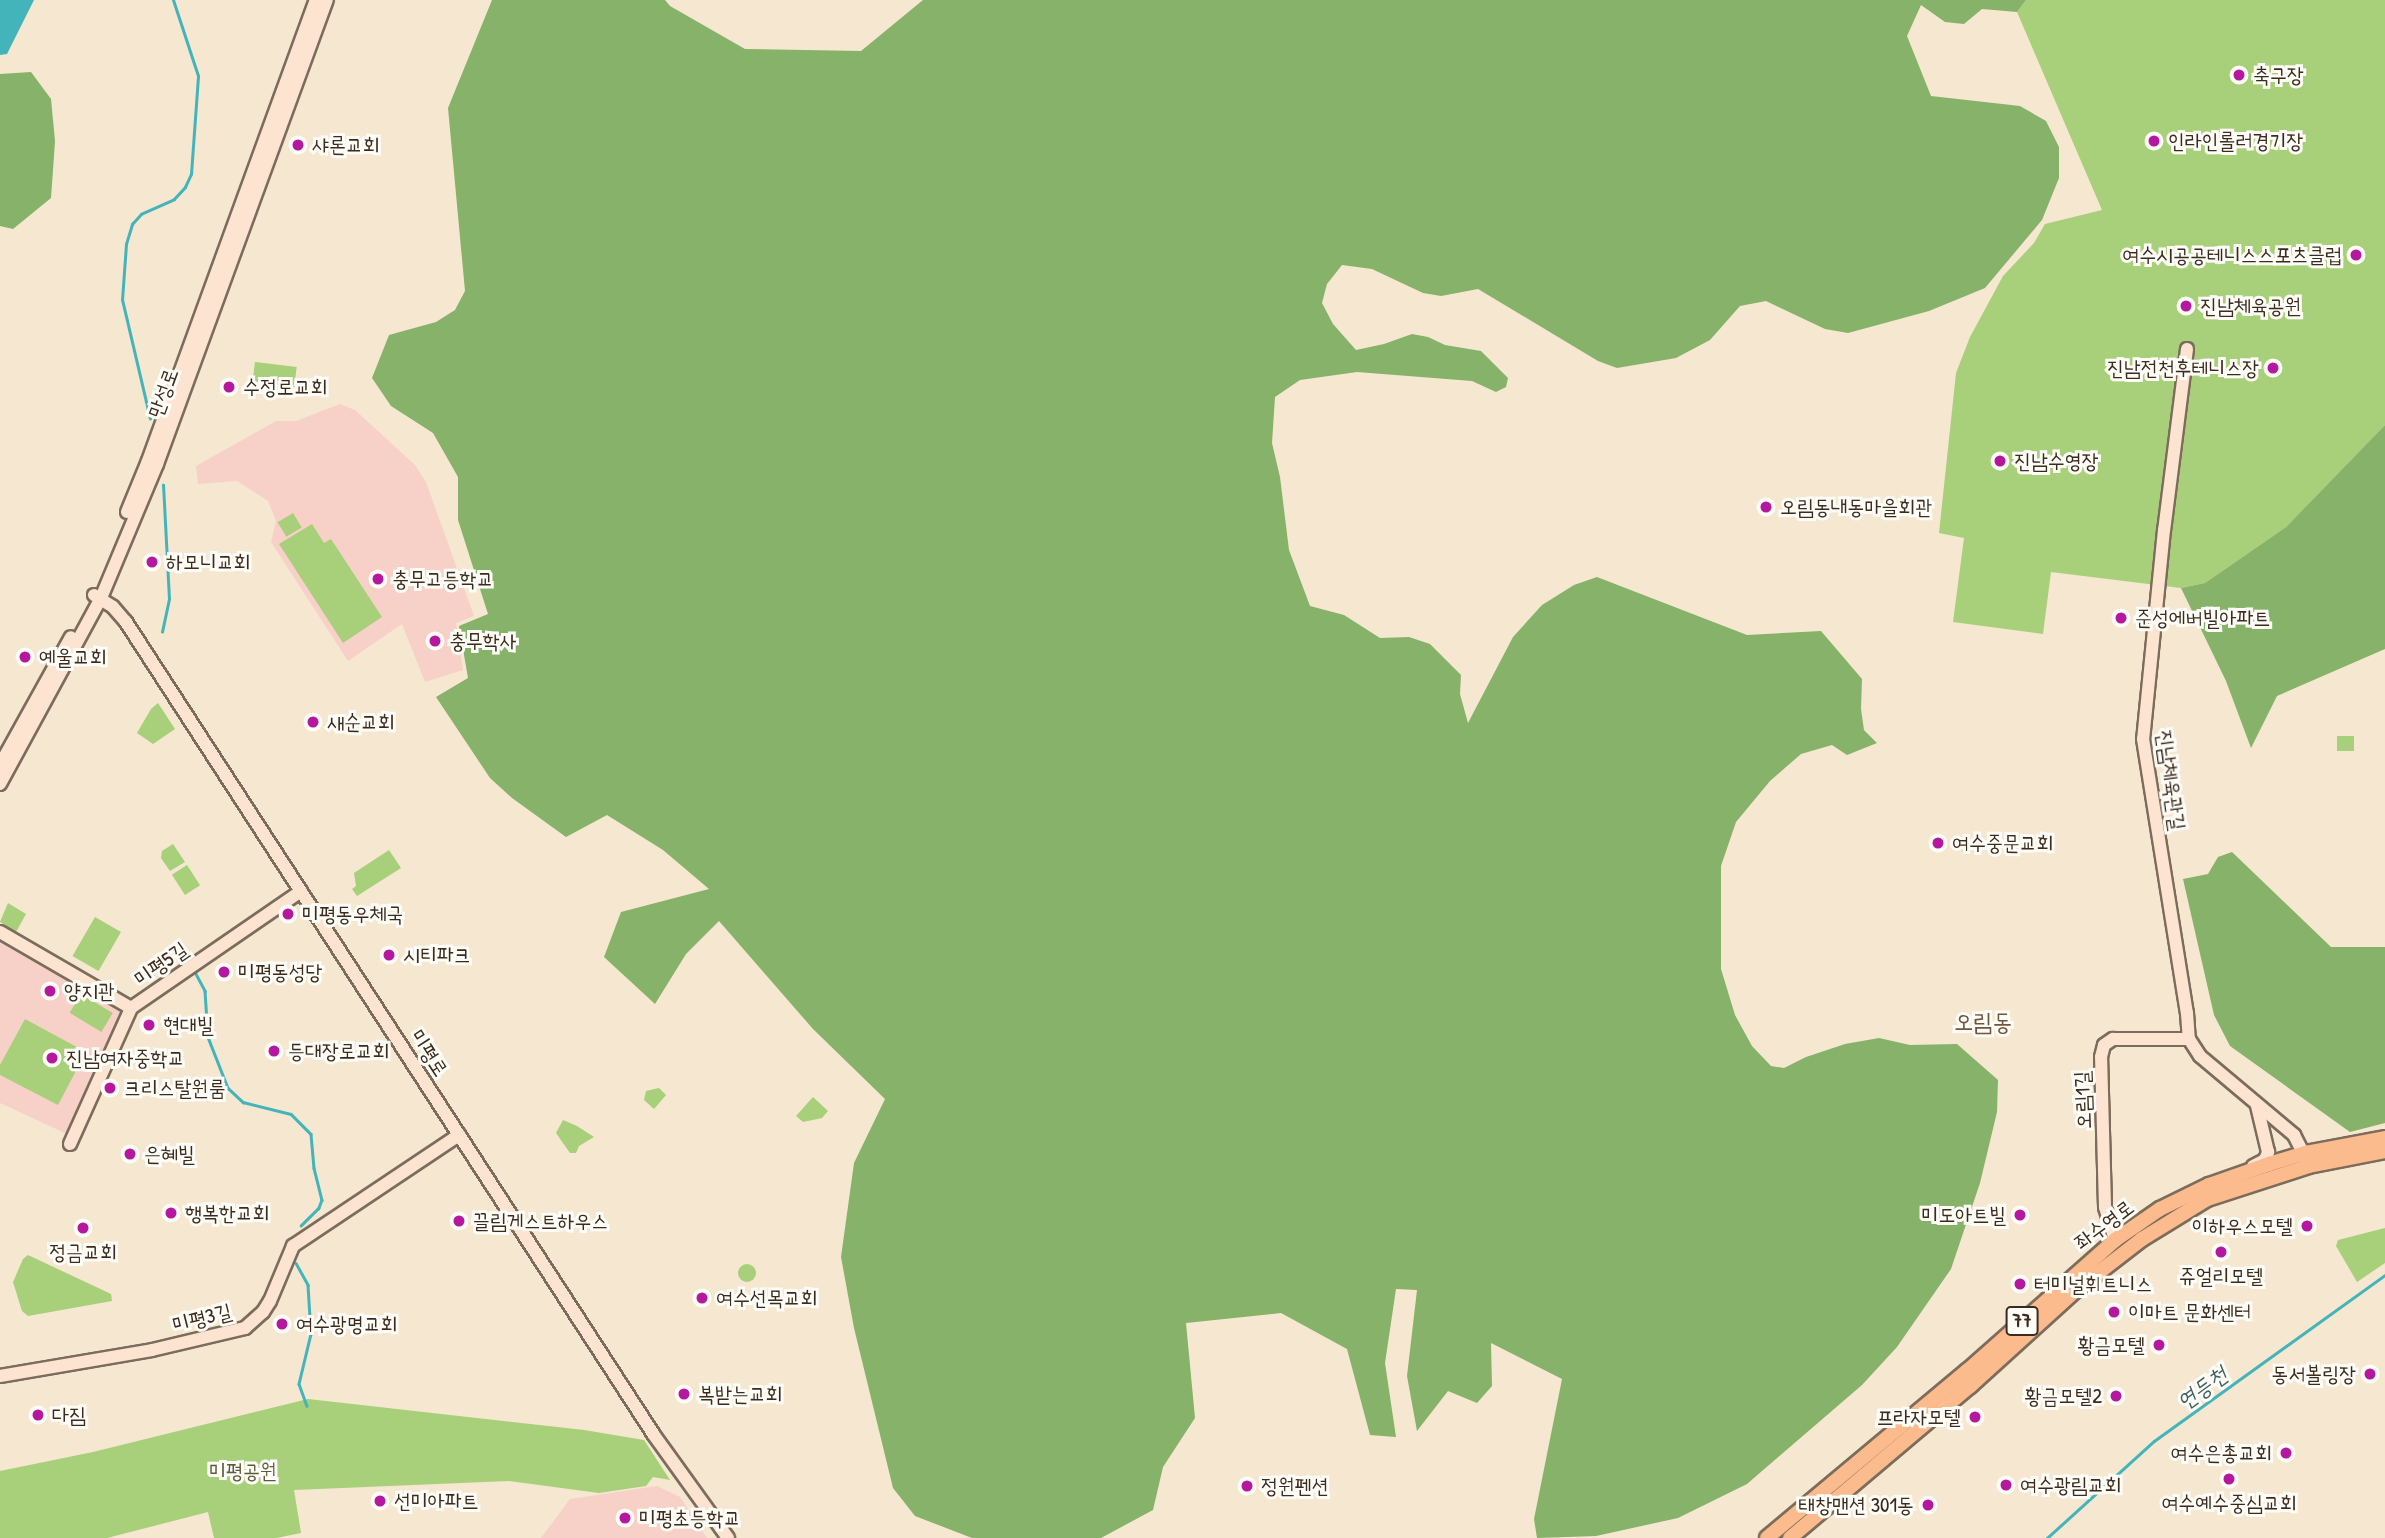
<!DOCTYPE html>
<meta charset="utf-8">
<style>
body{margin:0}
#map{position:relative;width:2385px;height:1538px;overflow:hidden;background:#f5e7d0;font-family:"Patrick Hand","Poor Story",sans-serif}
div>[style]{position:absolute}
.built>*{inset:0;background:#f7d1c8}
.green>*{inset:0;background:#a8cf79;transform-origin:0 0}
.round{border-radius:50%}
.forest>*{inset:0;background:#86b269}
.water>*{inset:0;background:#44b4bb}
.stream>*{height:2.5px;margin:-1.25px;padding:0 1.25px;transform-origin:1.25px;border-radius:1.25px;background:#44b4bb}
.roads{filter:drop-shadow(2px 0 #7c6c5c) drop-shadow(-2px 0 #7c6c5c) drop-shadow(0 2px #7c6c5c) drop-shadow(0 -2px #7c6c5c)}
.secondary>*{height:12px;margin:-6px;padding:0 6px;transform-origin:6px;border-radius:6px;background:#fde4d1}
.primary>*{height:14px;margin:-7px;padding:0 7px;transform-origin:7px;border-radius:7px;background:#fbbb8c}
.dots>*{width:19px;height:19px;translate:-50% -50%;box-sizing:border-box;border:4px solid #fdfcf7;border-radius:50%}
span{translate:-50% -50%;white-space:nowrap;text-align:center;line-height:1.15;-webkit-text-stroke:6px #fdfcf7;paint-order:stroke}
.shield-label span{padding:2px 5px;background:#fdfcf7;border:2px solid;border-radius:5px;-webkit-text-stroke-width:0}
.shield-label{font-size:19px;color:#3b2a1e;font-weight:700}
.poi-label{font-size:21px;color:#3b2a1e}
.left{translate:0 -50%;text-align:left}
.right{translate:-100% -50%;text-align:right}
.street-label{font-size:21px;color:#3b2a1e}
.park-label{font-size:21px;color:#5c5c39}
.water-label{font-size:23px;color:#3f615d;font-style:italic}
.quarter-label{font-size:24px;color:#70563f}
</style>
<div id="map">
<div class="built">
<div style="clip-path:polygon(340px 404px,355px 410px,415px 465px,426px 482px,474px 616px,456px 623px,463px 670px,425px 682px,402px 624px,348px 661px,271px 542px,276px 521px,268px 501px,237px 481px,198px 484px,196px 466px,276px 421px,296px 421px)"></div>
<div style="clip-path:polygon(0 940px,126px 1012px,67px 1134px,0 1103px)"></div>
<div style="clip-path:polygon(657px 1486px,680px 1497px,707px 1538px,541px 1538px,570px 1499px)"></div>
</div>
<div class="green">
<div style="clip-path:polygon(2026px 0,2385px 0,2385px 425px,2286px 527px,2205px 583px,2181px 588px,2051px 572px,2043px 634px,1953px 622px,1964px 538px,1939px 533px,1956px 373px,1970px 337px,2003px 276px,2034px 243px,2045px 224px,2102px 210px,2017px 12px)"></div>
<div style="left:255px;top:362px;width:42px;height:20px;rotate:7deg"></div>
<div style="left:293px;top:513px;width:17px;height:18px;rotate:59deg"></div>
<div style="clip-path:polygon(312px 524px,324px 543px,331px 539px,382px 617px,343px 643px,279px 544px)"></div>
<div style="clip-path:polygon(158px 703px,175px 729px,153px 744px,137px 733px,151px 709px)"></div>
<div style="left:2337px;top:736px;width:17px;height:15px"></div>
<div style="clip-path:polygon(173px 844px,185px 862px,170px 871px,161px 858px,162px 851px)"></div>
<div style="clip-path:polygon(389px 850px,401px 868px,357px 896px,352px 889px,356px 886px,354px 873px)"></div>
<div style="left:187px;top:865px;width:24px;height:18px;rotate:57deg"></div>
<div style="clip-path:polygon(8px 903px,26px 914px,16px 932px,0 922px)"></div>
<div style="left:95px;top:917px;width:30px;height:45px;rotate:30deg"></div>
<div style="left:81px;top:994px;width:37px;height:22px;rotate:31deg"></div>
<div style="clip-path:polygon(25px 1019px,86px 1052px,58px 1105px,0 1075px,0 1065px)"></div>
<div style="clip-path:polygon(659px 1088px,666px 1095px,654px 1109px,644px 1100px,646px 1091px)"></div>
<div style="clip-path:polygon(813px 1097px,828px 1111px,822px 1118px,803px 1122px,796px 1116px)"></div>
<div style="clip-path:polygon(563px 1120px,577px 1126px,594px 1137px,579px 1146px,576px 1153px,570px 1153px,556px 1133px)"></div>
<div style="clip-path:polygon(2385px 1228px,2385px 1263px,2357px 1282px,2336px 1246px,2338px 1240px)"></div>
<div style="clip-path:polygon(28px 1255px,111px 1294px,112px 1301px,28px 1316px,22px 1311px,13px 1282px,23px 1259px)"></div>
<div class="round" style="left:738px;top:1264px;width:18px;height:18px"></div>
<div style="clip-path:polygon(308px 1399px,584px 1430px,644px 1440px,670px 1480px,653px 1477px,646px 1486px,599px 1493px,509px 1481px,294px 1490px,301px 1533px,276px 1538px,214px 1538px,208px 1512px,107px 1538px,0 1538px,0 1471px,93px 1452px)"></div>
</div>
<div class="forest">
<div style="clip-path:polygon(492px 0,665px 0,670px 6px,745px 49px,861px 51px,923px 0,2026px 0,2017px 12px,1982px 9px,1964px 24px,1945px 22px,1921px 5px,1907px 36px,1931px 96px,2020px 106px,2046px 121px,2059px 147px,2059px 178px,2042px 220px,1985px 288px,1929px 311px,1848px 333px,1825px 329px,1766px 301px,1740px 306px,1710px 340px,1676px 358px,1617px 368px,1598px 361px,1478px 289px,1441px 296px,1423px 293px,1372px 269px,1342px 265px,1327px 284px,1322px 303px,1333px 324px,1356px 350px,1384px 344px,1412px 334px,1428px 337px,1445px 345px,1481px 351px,1508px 378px,1506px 387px,1496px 392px,1472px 381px,1357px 372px,1300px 380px,1275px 397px,1272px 443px,1280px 477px,1289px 550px,1310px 606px,1344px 615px,1380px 638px,1409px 637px,1430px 644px,1461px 675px,1460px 694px,1468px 723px,1513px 637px,1542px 605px,1574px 585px,1597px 577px,1747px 635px,1821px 631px,1862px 679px,1861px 709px,1864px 730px,1877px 743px,1847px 755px,1832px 745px,1801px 754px,1770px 781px,1736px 822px,1721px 866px,1721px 969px,1735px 1015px,1752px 1046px,1771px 1066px,1784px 1068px,1806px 1057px,1845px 1044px,1879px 1038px,1910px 1045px,1957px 1044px,1998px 1080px,1997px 1112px,1980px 1183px,1951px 1269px,1897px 1347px,1862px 1385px,1747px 1484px,1678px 1518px,1596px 1536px,1537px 1538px,1534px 1519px,1562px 1379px,1491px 1343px,1492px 1386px,1477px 1403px,1448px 1391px,1417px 1431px,1407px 1376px,1417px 1290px,1396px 1289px,1385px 1363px,1396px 1437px,1370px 1435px,1347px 1349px,1281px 1313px,1186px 1323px,1195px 1418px,1163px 1467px,1153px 1510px,1101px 1538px,972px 1538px,915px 1516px,893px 1488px,854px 1328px,841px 1257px,854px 1163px,885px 1099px,813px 1029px,719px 921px,686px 954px,655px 1004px,604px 957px,621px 912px,709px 889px,663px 850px,607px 815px,566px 837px,512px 798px,490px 778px,436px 697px,468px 678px,459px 626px,488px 614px,458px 520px,458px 477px,433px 433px,391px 406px,372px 378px,389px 335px,436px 322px,455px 310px,465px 291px,448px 108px)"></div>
<div style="clip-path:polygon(31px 72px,51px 99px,55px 141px,51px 198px,13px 229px,0 226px,0 74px)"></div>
<div style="clip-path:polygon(2385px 425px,2385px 649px,2277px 696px,2251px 748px,2226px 681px,2181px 588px,2205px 583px,2286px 527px)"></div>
<div style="clip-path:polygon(2232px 852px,2331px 947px,2385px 947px,2385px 1123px,2350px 1132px,2230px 1046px,2214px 1015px,2183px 879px,2208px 874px,2218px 857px)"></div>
</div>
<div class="water">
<div style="clip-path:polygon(0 0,34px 0,7px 54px,0 55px)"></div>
</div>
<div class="stream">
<div style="left:150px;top:419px;width:122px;rotate:-103.2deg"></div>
<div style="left:122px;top:300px;width:56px;rotate:-85.9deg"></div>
<div style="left:126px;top:244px;width:21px;rotate:-73deg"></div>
<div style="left:132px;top:224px;width:13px;rotate:-48deg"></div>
<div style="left:141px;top:214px;width:36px;rotate:-24deg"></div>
<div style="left:174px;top:199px;width:16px;rotate:-47deg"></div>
<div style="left:185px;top:187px;width:14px;rotate:-65deg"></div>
<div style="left:191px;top:174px;width:98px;rotate:-85.9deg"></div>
<div style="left:198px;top:76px;width:80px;rotate:-108.2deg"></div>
<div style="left:162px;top:632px;width:34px;rotate:-78deg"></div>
<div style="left:169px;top:599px;width:114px;rotate:-93deg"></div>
<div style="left:194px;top:970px;width:24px;rotate:62deg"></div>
<div style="left:205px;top:991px;width:46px;rotate:86.3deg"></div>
<div style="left:208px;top:1037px;width:55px;rotate:68.6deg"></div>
<div style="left:228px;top:1088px;width:21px;rotate:43deg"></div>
<div style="left:243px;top:1102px;width:49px;rotate:14deg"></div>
<div style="left:291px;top:1114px;width:28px;rotate:45deg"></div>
<div style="left:311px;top:1134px;width:34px;rotate:85deg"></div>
<div style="left:314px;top:1168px;width:33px;rotate:76deg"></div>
<div style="left:322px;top:1200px;width:9px;rotate:111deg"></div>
<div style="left:319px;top:1208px;width:25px;rotate:135deg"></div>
<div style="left:296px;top:1263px;width:25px;rotate:61deg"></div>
<div style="left:308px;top:1285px;width:49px;rotate:86.5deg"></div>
<div style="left:311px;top:1334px;width:51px;rotate:103.5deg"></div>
<div style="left:299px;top:1384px;width:23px;rotate:70deg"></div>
<div style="left:2047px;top:1538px;width:144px;rotate:-42.2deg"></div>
<div style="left:2154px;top:1441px;width:284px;rotate:-35.7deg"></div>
</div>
<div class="roads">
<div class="secondary">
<div style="left:2187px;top:349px;width:182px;rotate:97.2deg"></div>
<div style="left:2164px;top:530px;width:210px;rotate:95.7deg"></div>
<div style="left:2143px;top:739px;width:278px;rotate:80.9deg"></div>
<div style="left:2187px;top:1013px;width:26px;rotate:86deg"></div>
<div style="left:2189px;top:1039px;width:20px;rotate:57deg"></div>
<div style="left:2200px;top:1056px;width:123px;rotate:40deg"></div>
<div style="left:2294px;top:1135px;width:31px;rotate:63deg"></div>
<div style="left:127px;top:512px;width:55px;rotate:-67.6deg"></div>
<div style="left:148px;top:461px;width:491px;rotate:-70deg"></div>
<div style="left:94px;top:595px;width:22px;rotate:32deg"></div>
<div style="left:113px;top:607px;width:20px;rotate:49deg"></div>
<div style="left:126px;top:622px;width:969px;rotate:57deg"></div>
<div style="left:654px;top:1435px;width:127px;rotate:54.3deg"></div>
<div style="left:0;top:765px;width:146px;rotate:-61deg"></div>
<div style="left:0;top:784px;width:212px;rotate:-61.5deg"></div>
<div style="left:101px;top:598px;width:145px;rotate:-67.3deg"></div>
<div style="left:157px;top:464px;width:494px;rotate:-69.9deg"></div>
<div style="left:0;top:932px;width:151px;rotate:30.1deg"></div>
<div style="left:70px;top:1144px;width:149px;rotate:-65.8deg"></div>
<div style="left:131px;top:1008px;width:206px;rotate:-34.5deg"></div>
<div style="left:2253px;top:1166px;width:13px;rotate:-27deg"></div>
<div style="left:2265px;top:1160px;width:9px;rotate:-69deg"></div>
<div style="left:2268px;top:1152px;width:47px;rotate:-103.4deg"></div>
<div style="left:2115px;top:1240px;width:34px;rotate:-107deg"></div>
<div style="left:2105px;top:1207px;width:150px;rotate:-91.5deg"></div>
<div style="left:2101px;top:1057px;width:12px;rotate:-76deg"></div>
<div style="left:2104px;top:1045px;width:11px;rotate:-34deg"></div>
<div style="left:2113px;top:1039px;width:76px"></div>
<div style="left:0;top:1376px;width:154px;rotate:-9.7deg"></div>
<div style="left:152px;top:1350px;width:96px;rotate:-13.3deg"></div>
<div style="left:245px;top:1328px;width:24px;rotate:-42deg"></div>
<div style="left:263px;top:1312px;width:13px;rotate:-58deg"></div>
<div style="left:270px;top:1301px;width:60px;rotate:-67.3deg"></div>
<div style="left:293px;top:1246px;width:200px;rotate:-33.8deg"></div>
</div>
<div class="primary">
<div style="left:1767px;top:1538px;width:261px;rotate:-39.9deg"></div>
<div style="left:1967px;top:1371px;width:198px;rotate:-41.5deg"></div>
<div style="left:2115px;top:1240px;width:55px;rotate:-34.6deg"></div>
<div style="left:2160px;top:1209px;width:55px;rotate:-26.1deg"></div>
<div style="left:2209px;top:1185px;width:64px;rotate:-19.3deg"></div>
<div style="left:2269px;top:1164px;width:39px;rotate:-17deg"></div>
<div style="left:2306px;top:1153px;width:80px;rotate:-10.8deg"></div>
<div style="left:1790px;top:1538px;width:236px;rotate:-40.2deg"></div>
<div style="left:1970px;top:1386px;width:143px;rotate:-42.2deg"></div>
<div style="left:2076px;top:1290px;width:83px;rotate:-37.7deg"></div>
<div style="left:2142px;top:1239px;width:76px;rotate:-31.6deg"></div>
<div style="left:2207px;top:1199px;width:107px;rotate:-17.9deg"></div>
<div style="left:2309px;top:1166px;width:77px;rotate:-11.2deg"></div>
</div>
</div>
<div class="dots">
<div style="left:2239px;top:75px;background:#b5179e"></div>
<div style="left:2154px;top:141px;background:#b5179e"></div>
<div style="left:298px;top:145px;background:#b5179e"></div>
<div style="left:2356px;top:255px;background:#b5179e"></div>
<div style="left:2186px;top:306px;background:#b5179e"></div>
<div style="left:2273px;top:368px;background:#b5179e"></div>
<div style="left:229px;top:387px;background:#b5179e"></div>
<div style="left:2000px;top:461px;background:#b5179e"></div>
<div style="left:1766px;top:507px;background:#b5179e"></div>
<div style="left:152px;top:562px;background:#b5179e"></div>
<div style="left:378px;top:579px;background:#b5179e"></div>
<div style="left:2121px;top:618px;background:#b5179e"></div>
<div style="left:435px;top:641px;background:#b5179e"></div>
<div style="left:25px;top:657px;background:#b5179e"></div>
<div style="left:313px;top:722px;background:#b5179e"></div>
<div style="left:1938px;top:843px;background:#b5179e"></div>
<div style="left:288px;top:914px;background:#b5179e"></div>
<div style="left:389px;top:955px;background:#b5179e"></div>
<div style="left:224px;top:972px;background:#b5179e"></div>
<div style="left:50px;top:991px;background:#b5179e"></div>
<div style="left:149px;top:1025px;background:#b5179e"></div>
<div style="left:274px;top:1051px;background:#b5179e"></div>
<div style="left:52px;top:1058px;background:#b5179e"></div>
<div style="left:110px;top:1088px;background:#b5179e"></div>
<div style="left:130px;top:1154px;background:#b5179e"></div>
<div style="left:171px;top:1213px;background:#b5179e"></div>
<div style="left:2020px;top:1215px;background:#b5179e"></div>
<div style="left:459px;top:1221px;background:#b5179e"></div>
<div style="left:2307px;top:1226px;background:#b5179e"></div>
<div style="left:83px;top:1228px;background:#b5179e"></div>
<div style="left:2221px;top:1252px;background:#b5179e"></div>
<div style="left:2020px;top:1284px;background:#b5179e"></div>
<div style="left:702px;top:1298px;background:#b5179e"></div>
<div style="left:2114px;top:1312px;background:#b5179e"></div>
<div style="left:282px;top:1324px;background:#b5179e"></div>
<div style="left:2159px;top:1345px;background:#b5179e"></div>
<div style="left:2370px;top:1374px;background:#b5179e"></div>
<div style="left:684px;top:1394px;background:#b5179e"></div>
<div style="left:2116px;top:1396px;background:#b5179e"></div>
<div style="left:38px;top:1415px;background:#b5179e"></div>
<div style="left:1975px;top:1417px;background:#b5179e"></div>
<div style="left:2286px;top:1453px;background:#b5179e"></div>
<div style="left:2229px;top:1479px;background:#b5179e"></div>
<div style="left:2006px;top:1485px;background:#b5179e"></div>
<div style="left:1247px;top:1486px;background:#b5179e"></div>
<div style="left:380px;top:1501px;background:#b5179e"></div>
<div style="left:1928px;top:1505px;background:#b5179e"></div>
<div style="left:625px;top:1518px;background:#b5179e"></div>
</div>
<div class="shield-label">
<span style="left:2022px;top:1321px">77</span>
</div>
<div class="poi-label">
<span class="left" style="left:2253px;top:75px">축구장</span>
<span class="left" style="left:2168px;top:141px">인라인롤러경기장</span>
<span class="left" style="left:312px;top:145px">샤론교회</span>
<span class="right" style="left:2342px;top:255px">여수시공공테니스스포츠클럽</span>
<span class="left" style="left:2200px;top:306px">진남체육공원</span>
<span class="right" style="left:2259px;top:368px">진남전천후테니스장</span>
<span class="left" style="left:243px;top:387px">수정로교회</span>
<span class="left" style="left:2014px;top:461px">진남수영장</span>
<span class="left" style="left:1780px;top:507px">오림동내동마을회관</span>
<span class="left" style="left:166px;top:562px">하모니교회</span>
<span class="left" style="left:392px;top:579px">충무고등학교</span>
<span class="left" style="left:2135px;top:618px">준성에버빌아파트</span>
<span class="left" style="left:449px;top:641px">충무학사</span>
<span class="left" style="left:39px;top:657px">예울교회</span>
<span class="left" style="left:327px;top:722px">새순교회</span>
<span class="left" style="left:1952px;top:843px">여수중문교회</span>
<span class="left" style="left:302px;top:914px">미평동우체국</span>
<span class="left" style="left:403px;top:955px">시티파크</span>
<span class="left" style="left:238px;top:972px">미평동성당</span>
<span class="left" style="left:64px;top:991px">양지관</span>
<span class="left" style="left:163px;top:1025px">현대빌</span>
<span class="left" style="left:288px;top:1051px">등대장로교회</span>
<span class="left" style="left:66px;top:1058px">진남여자중학교</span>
<span class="left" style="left:124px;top:1088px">크리스탈원룸</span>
<span class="left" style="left:144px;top:1154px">은혜빌</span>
<span class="left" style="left:185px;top:1213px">행복한교회</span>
<span class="right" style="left:2006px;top:1215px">미도아트빌</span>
<span class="left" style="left:473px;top:1221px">끌림게스트하우스</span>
<span class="right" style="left:2293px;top:1226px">이하우스모텔</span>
<span style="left:83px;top:1252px">정금교회</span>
<span style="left:2221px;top:1276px">쥬얼리모텔</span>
<span class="left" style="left:2034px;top:1284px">터미널휘트니스</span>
<span class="left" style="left:716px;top:1298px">여수선목교회</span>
<span class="left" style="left:2128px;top:1312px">이마트 문화센터</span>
<span class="left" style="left:296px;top:1324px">여수광명교회</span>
<span class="right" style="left:2145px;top:1345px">황금모텔</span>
<span class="right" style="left:2356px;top:1374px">동서볼링장</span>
<span class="left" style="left:698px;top:1394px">복받는교회</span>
<span class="right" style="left:2102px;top:1396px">황금모텔2</span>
<span class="left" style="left:52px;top:1415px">다짐</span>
<span class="right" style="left:1961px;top:1417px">프라자모텔</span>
<span class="right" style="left:2272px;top:1453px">여수은총교회</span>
<span class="left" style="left:2020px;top:1485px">여수광림교회</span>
<span class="left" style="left:1261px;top:1486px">정원펜션</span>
<span class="left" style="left:394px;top:1501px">선미아파트</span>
<span style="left:2229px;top:1503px">여수예수중심교회</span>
<span class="right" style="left:1914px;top:1505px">태창맨션 301동</span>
<span class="left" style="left:639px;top:1518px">미평초등학교</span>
</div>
<div class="street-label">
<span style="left:163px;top:393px;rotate:-70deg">만성로</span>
<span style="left:2171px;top:780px;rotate:82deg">진남체육관길</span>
<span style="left:161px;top:964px;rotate:-35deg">미평5길</span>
<span style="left:429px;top:1053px;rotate:57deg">미평로</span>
<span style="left:2083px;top:1100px;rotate:-92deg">오림1길</span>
<span style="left:2104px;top:1225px;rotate:-37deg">좌수영로</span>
<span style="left:202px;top:1318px;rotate:-14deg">미평3길</span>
</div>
<div class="park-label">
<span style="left:243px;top:1471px">미평공원</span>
</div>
<div class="water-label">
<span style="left:2202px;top:1388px;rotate:-36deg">연등천</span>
</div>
<div class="quarter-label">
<span style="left:1983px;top:1022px">오림동</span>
</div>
</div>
